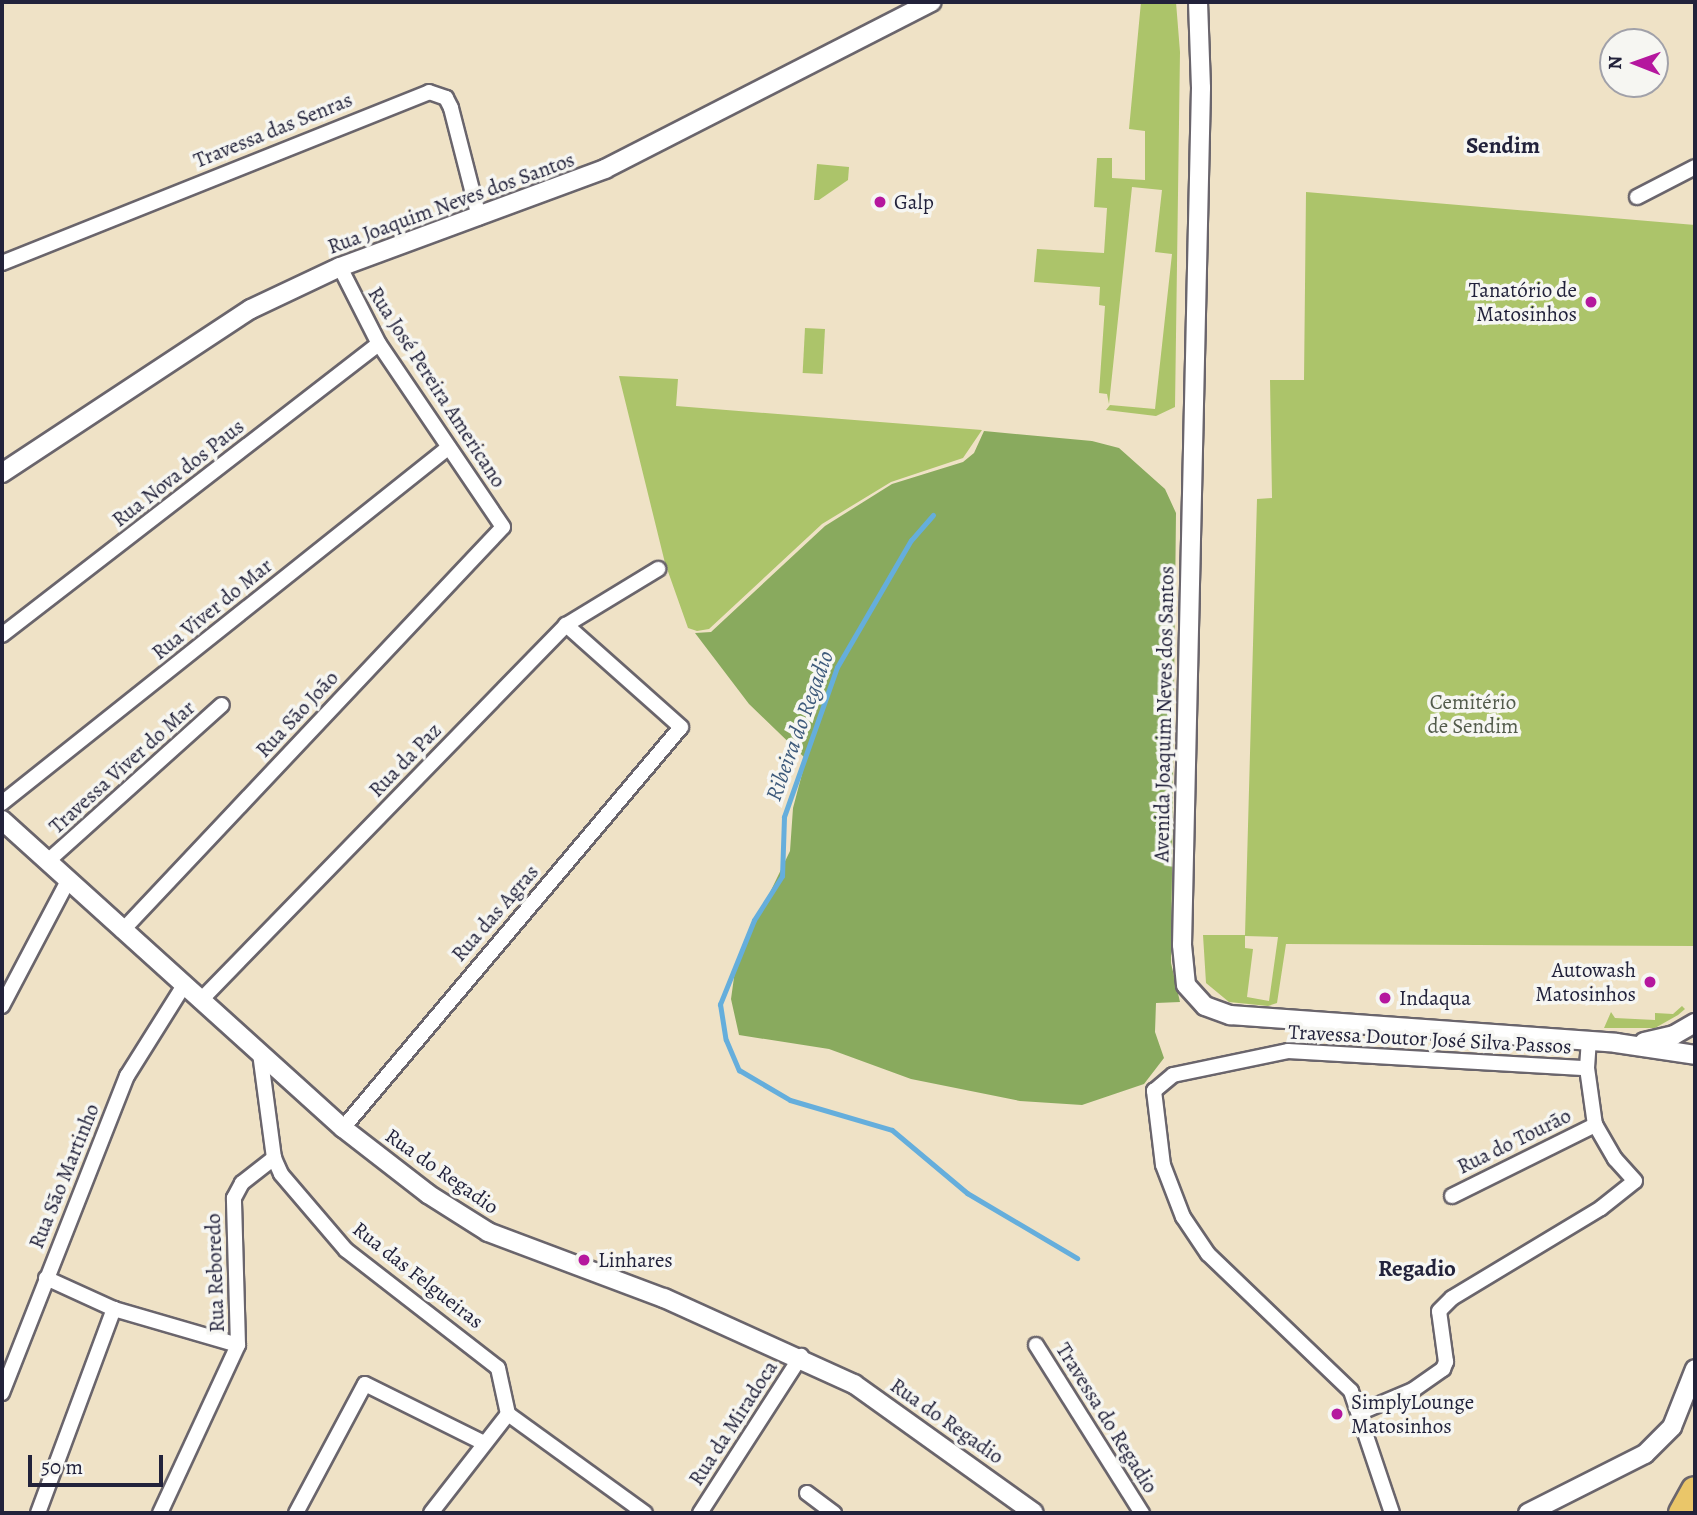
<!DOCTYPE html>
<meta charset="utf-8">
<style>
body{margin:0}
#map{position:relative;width:1697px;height:1515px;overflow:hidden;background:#efe2c6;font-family:Alegreya,serif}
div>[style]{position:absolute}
.green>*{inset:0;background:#acc46a;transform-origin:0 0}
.forest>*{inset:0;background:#89aa5e}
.stream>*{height:5px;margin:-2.5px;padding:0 2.5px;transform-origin:2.5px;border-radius:2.5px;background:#65aedc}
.roads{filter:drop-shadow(2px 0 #6a656c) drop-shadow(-2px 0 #6a656c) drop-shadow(0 2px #6a656c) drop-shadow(0 -2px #6a656c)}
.minor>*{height:14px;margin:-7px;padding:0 7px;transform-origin:7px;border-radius:7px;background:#fff}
.tertiary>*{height:18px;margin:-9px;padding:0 9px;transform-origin:9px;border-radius:9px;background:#fff}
.motorway>*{height:26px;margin:-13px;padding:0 13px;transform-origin:13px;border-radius:13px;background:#eac669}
.dots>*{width:19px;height:19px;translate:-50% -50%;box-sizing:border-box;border:4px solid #f6f6f2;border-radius:50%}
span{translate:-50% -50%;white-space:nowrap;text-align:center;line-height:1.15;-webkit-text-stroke:7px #f6f6f2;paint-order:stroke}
.street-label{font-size:21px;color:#22223b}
.poi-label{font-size:21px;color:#22223b}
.left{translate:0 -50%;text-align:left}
.right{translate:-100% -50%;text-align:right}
.park-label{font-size:21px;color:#525b4b}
.neighbourhood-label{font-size:23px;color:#22223b;font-weight:700}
.water-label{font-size:23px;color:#3d5a7b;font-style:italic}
.frame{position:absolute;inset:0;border:4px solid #22223b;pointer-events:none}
.north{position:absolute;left:1599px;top:28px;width:70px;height:70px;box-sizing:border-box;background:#f6f6f2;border:2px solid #a1a1a9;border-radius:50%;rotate:271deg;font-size:19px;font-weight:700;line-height:28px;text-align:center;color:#22223b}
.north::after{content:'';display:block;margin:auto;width:24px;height:32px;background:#b5179e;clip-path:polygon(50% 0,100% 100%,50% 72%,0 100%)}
.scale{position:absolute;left:28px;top:1455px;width:135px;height:32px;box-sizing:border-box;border:4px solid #22223b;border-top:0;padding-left:9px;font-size:21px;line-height:24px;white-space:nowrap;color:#22223b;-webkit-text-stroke:5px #f6f6f2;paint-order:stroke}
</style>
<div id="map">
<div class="green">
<div style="clip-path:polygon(1141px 2px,1176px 2px,1180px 52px,1175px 407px,1156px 416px,1106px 410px,1110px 405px,1155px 409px,1172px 254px,1155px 252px,1162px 190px,1132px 187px,1109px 404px,1107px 394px,1099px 393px,1105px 306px,1099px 305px,1100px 287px,1034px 282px,1037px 249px,1104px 253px,1107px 208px,1094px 207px,1097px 158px,1112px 158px,1112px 178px,1145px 180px,1145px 131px,1129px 129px)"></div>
<div style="clip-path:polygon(817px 164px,849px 167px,848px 180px,819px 200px,814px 200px)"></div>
<div style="clip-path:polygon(evenodd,1306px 192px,1695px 225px,1695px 946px,1286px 944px,1277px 1003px,1268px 1006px,1229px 1002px,1206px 983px,1203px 935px,1245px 935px,1257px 499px,1272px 498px,1270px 380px,1304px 380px,1306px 192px,1245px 936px,1278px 937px,1269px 1001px,1247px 997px,1253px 949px,1245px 948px,1245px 936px)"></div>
<div style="left:805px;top:328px;width:20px;height:45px;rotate:3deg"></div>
<div style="clip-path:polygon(619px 376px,678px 379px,676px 406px,982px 430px,963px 458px,891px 482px,822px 524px,709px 629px,697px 631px,688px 628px,665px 563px)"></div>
<div style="clip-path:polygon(1682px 1006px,1685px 1009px,1678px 1015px,1655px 1028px,1604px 1028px,1611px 1012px,1615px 1018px,1655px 1020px,1655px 1013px,1673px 1014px)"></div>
</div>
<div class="forest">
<div style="clip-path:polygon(984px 431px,1092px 441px,1119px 448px,1165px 489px,1176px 513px,1171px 963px,1180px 1002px,1156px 1003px,1155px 1032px,1164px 1058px,1144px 1084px,1082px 1105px,1020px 1101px,911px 1079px,829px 1049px,739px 1035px,731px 999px,736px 963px,790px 851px,793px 808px,806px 759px,749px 704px,695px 633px,711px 632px,825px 526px,892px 484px,963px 462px,974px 453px)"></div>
</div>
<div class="stream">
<div style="left:933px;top:515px;width:33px;rotate:131deg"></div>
<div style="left:911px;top:540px;width:147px;rotate:120.2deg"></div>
<div style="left:837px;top:667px;width:159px;rotate:109.5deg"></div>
<div style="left:784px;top:817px;width:59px;rotate:91.9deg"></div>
<div style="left:782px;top:876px;width:52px;rotate:122.5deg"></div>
<div style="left:754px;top:920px;width:91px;rotate:112deg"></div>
<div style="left:720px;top:1004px;width:36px;rotate:81deg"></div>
<div style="left:726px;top:1040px;width:33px;rotate:67deg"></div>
<div style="left:739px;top:1070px;width:59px;rotate:30.5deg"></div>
<div style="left:790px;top:1100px;width:106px;rotate:16.4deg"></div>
<div style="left:892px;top:1130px;width:98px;rotate:40deg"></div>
<div style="left:967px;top:1193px;width:128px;rotate:30.6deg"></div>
</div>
<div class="roads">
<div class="minor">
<div style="left:1637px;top:197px;width:65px;rotate:-27.3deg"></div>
<div style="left:2px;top:263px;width:460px;rotate:-21.8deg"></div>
<div style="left:429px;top:92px;width:18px;rotate:19deg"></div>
<div style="left:446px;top:98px;width:11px;rotate:63deg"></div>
<div style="left:451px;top:108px;width:113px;rotate:75.6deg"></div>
<div style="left:2px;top:635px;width:476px;rotate:-37.7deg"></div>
<div style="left:2px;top:803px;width:571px;rotate:-38.53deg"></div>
<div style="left:49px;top:860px;width:232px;rotate:-41.9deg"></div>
<div style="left:122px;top:931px;width:555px;rotate:-46.68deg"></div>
<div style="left:503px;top:527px;width:221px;rotate:-124.1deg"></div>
<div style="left:379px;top:344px;width:86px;rotate:-116.9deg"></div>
<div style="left:200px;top:1001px;width:525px;rotate:-45.77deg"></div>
<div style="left:566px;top:625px;width:108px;rotate:-31.3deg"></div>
<div style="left:2px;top:1006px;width:141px;rotate:-62.2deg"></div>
<div style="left:260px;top:1053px;width:106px;rotate:82.4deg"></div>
<div style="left:274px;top:1158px;width:17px;rotate:66deg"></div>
<div style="left:281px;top:1174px;width:100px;rotate:49.5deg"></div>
<div style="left:346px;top:1250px;width:192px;rotate:37.8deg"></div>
<div style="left:498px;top:1368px;width:47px;rotate:77.7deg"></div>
<div style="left:508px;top:1414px;width:125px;rotate:127.9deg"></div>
<div style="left:343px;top:1128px;width:524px;rotate:-49.87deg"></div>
<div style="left:681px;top:727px;width:154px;rotate:-138.4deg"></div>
<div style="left:1452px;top:1196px;width:160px;rotate:-26.4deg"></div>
<div style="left:46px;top:1278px;width:75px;rotate:24.5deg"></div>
<div style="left:114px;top:1309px;width:129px;rotate:16.2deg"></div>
<div style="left:1036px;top:1345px;width:199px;rotate:57.8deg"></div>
<div style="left:2px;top:1393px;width:341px;rotate:-68.5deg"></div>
<div style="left:127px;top:1076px;width:107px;rotate:-57.9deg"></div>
<div style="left:1361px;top:1412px;width:56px;rotate:-22.9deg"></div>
<div style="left:1413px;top:1390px;width:37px;rotate:-35deg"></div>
<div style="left:1443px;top:1369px;width:8px;rotate:-67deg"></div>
<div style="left:1446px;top:1362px;width:51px;rotate:-97.8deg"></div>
<div style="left:1439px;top:1311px;width:18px;rotate:-45deg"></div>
<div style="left:1452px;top:1298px;width:174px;rotate:-31.1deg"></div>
<div style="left:1601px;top:1208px;width:43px;rotate:-38.5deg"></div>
<div style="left:1635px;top:1181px;width:30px;rotate:-132deg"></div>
<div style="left:1615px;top:1159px;width:39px;rotate:-120deg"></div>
<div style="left:1595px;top:1125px;width:58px;rotate:-98deg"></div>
<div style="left:1587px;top:1068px;width:27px;rotate:-86deg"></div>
<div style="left:508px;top:1414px;width:169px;rotate:35.9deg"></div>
<div style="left:807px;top:1493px;width:34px;rotate:37deg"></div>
<div style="left:38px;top:1513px;width:218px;rotate:-69.6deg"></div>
<div style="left:160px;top:1513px;width:185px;rotate:-65.1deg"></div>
<div style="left:238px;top:1345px;width:147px;rotate:-91.6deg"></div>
<div style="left:234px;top:1198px;width:17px;rotate:-62deg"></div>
<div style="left:242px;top:1183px;width:41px;rotate:-38deg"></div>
<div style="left:296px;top:1513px;width:146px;rotate:-61.9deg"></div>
<div style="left:365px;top:1384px;width:133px;rotate:26.4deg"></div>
<div style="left:700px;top:1513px;width:187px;rotate:-57.2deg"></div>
<div style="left:1392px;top:1513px;width:129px;rotate:-108.6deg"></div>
<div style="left:1351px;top:1391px;width:198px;rotate:-136.2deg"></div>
<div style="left:1208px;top:1254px;width:45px;rotate:-124deg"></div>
<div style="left:1183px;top:1217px;width:56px;rotate:-111deg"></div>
<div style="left:1163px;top:1165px;width:75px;rotate:-96.9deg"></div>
<div style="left:1154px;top:1091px;width:25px;rotate:-40deg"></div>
<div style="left:1173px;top:1075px;width:117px;rotate:-11.8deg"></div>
<div style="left:1288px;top:1051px;width:299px;rotate:3.3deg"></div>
</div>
<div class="tertiary">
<div style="left:1198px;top:2px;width:86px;rotate:88deg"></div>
<div style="left:1201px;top:88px;width:857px;rotate:91.27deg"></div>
<div style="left:1182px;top:945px;width:40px;rotate:84.3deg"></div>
<div style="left:1186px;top:985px;width:28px;rotate:48deg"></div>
<div style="left:1205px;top:1006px;width:27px;rotate:20deg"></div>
<div style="left:1230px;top:1015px;width:387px;rotate:4.1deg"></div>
<div style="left:1616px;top:1043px;width:80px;rotate:8.6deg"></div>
<div style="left:2px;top:473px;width:298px;rotate:-33.4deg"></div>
<div style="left:251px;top:309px;width:98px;rotate:-25.3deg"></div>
<div style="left:340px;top:267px;width:283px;rotate:-20.3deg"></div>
<div style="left:605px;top:169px;width:367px;rotate:-27.1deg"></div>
<div style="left:2px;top:820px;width:460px;rotate:42.1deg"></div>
<div style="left:343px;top:1128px;width:108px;rotate:37.8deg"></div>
<div style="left:428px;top:1194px;width:71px;rotate:32.3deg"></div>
<div style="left:488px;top:1232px;width:188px;rotate:20.6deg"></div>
<div style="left:664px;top:1298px;width:209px;rotate:24.4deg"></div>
<div style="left:854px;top:1384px;width:221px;rotate:35.6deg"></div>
<div style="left:1644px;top:1042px;width:31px;rotate:-13deg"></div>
<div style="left:1674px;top:1035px;width:24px;rotate:-30deg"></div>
<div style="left:1528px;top:1513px;width:131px;rotate:-26.8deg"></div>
<div style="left:1645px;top:1454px;width:38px;rotate:-45deg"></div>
<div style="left:1672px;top:1427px;width:62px;rotate:-68.4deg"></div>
</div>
<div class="motorway">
<div style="left:1682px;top:1513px;width:26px;rotate:-61deg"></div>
</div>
</div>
<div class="dots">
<div style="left:880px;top:202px;background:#b5179e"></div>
<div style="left:1591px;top:302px;background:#b5179e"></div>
<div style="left:1650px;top:982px;background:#b5179e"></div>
<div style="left:1385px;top:998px;background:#b5179e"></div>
<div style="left:584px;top:1260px;background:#b5179e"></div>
<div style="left:1337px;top:1414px;background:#b5179e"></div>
</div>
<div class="street-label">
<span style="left:273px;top:130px;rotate:-22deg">Travessa das Senras</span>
<span style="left:451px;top:203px;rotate:-20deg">Rua Joaquim Neves dos Santos</span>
<span style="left:437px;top:387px;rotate:57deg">Rua José Pereira Americano</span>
<span style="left:178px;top:473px;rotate:-38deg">Rua Nova dos Paus</span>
<span style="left:212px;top:609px;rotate:-39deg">Rua Viver do Mar</span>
<span style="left:297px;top:714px;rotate:-47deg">Rua São João</span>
<span style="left:1164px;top:714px;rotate:-89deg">Avenida Joaquim Neves dos Santos</span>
<span style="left:405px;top:760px;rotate:-46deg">Rua da Paz</span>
<span style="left:122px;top:767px;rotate:-42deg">Travessa Viver do Mar</span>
<span style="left:495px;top:913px;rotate:-49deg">Rua das Agras</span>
<span style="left:1430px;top:1039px;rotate:3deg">Travessa Doutor José Silva Passos</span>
<span style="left:1514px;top:1141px;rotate:-26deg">Rua do Tourão</span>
<span style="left:442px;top:1171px;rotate:35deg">Rua do Regadio</span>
<span style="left:64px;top:1176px;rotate:-68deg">Rua São Martinho</span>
<span style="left:215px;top:1273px;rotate:-92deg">Rua Reboredo</span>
<span style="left:418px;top:1275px;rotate:38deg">Rua das Felgueiras</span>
<span style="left:1107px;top:1418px;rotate:58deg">Travessa do Regadio</span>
<span style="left:947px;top:1421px;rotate:35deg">Rua do Regadio</span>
<span style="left:733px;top:1423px;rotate:-57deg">Rua da Miradoca</span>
</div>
<div class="poi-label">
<span class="left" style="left:894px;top:202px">Galp</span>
<span class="right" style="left:1577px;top:302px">Tanatório de<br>Matosinhos</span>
<span class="right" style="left:1636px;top:982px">Autowash<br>Matosinhos</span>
<span class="left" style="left:1399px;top:998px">Indaqua</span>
<span class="left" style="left:598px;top:1260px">Linhares</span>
<span class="left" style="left:1351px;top:1414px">SimplyLounge<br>Matosinhos</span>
</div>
<div class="park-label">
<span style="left:1473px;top:714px">Cemitério<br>de Sendim</span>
</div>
<div class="neighbourhood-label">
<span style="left:1503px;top:146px">Sendim</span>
<span style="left:1417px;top:1269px">Regadio</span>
</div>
<div class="water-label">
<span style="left:800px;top:726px;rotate:-70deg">Ribeira do Regadio</span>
</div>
<div class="frame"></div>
<div class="north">N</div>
<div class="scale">50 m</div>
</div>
